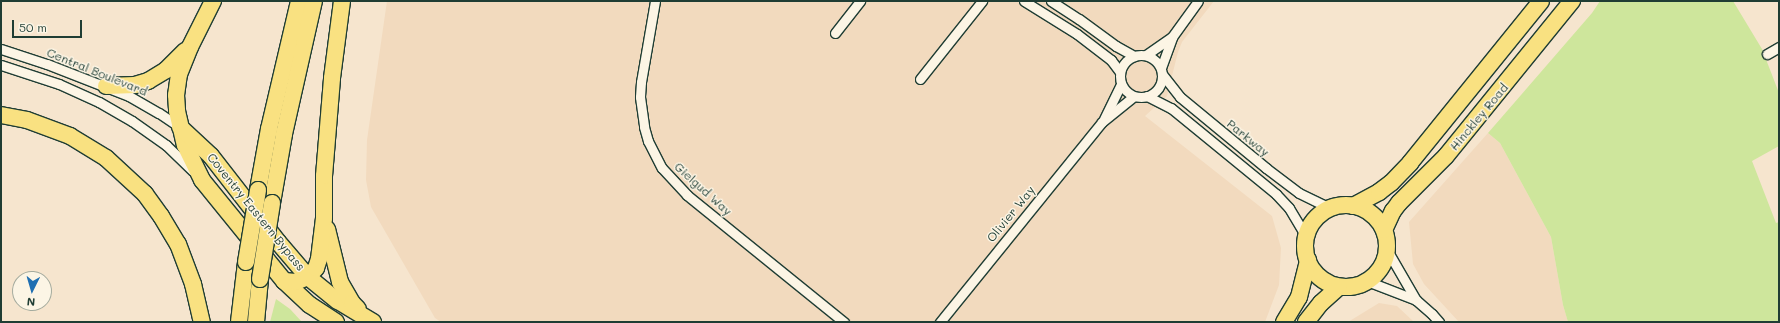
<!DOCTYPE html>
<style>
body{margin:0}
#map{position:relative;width:1780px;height:323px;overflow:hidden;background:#f6e5ce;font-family:Mali,sans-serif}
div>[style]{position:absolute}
.built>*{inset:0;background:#f2dabe}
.green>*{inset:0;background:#cee69c}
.roads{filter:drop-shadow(1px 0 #1f3d34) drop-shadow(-1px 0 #1f3d34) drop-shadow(0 1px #1f3d34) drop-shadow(0 -1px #1f3d34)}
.street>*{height:9px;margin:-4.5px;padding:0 4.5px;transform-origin:4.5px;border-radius:4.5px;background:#fcf5e5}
.street>.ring{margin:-4.5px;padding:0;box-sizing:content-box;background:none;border:9px solid #fcf5e5;border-radius:50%}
.highway>*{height:16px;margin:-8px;padding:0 8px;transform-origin:8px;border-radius:8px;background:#f9e181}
.highway>.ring{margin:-8px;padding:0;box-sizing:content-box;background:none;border:16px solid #f9e181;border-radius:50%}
.bridges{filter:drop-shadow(1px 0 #1f3d34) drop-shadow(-1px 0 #1f3d34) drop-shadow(0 1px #1f3d34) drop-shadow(0 -1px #1f3d34)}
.highway-bridge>*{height:16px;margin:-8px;padding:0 8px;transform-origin:8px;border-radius:8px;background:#f9e181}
span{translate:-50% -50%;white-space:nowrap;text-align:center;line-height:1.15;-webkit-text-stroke:3px #fcf5e5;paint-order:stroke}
.street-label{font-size:12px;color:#1f3d34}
.frame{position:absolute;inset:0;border:2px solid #1f3d34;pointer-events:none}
.north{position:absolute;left:12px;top:271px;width:40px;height:40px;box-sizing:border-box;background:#fcf5e5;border:1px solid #a4ab9e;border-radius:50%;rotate:185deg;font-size:11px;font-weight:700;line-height:16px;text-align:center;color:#1f3d34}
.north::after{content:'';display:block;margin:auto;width:14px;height:18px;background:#1f6fb2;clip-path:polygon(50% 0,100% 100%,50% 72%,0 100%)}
.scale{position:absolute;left:12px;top:20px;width:70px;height:18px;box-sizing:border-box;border:2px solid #1f3d34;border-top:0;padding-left:5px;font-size:12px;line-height:14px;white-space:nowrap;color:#1f3d34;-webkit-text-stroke:3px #fcf5e5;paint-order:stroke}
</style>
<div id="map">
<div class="built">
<div style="clip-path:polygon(387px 1px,1214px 1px,1182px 42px,1178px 52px,1167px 96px,1145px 116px,1272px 216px,1281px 248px,1279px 285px,1265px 322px,441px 322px,435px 318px,371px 207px,366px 180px,367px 140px)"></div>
<div style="clip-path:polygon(1488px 133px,1500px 143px,1551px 237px,1563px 305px,1568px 322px,1459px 322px,1424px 284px,1413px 264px,1409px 222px)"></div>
<div style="clip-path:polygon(1379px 303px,1397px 306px,1414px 322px,1348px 322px)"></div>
</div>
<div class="green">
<div style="clip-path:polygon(1600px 1px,1733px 1px,1762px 49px,1779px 93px,1779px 146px,1752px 161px,1776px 223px,1779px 222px,1779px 322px,1568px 322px,1563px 305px,1551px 237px,1500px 143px,1488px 133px,1592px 13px)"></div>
<div style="clip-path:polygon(276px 299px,290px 309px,302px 322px,270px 322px)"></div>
</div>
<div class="roads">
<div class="street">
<div style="left:655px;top:1px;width:82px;rotate:99.8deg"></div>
<div style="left:641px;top:82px;width:15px;rotate:94deg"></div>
<div style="left:640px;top:97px;width:30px;rotate:82deg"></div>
<div style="left:644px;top:127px;width:15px;rotate:74deg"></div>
<div style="left:648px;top:141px;width:30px;rotate:63deg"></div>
<div style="left:662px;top:168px;width:37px;rotate:47deg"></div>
<div style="left:687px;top:195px;width:202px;rotate:39deg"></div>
<div style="left:1024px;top:1px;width:62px;rotate:31.9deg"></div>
<div style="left:1077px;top:34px;width:43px;rotate:37.4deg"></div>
<div style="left:1111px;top:60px;width:15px;rotate:53deg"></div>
<div style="left:1051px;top:1px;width:33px;rotate:33deg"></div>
<div style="left:1079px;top:19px;width:46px;rotate:36.1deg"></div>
<div style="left:1116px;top:46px;width:21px;rotate:29deg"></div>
<div style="left:835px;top:33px;width:41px;rotate:-52deg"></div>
<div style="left:1px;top:49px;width:48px;rotate:18.1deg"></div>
<div style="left:47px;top:64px;width:88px;rotate:21.3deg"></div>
<div style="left:129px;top:96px;width:34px;rotate:30deg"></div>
<div style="left:159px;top:113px;width:25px;rotate:34deg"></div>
<div style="left:1767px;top:54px;width:14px;rotate:-30deg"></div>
<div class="ring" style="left:1120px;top:55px;width:33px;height:33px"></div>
<div style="left:1146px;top:55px;width:32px;rotate:-35deg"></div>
<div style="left:1px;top:65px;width:61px;rotate:18.1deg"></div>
<div style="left:59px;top:84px;width:44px;rotate:24.2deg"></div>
<div style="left:99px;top:102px;width:38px;rotate:30deg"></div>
<div style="left:132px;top:121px;width:42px;rotate:35.2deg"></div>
<div style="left:166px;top:145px;width:37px;rotate:44deg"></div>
<div style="left:1161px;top:68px;width:33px;rotate:-70deg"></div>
<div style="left:1172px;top:37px;width:44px;rotate:-54.2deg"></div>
<div style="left:1162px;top:74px;width:29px;rotate:52deg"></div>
<div style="left:1180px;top:97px;width:112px;rotate:39.5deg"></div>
<div style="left:1266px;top:168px;width:41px;rotate:37.1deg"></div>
<div style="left:1299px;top:193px;width:34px;rotate:26deg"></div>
<div style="left:920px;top:79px;width:100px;rotate:-51.5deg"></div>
<div style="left:1147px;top:96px;width:27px;rotate:27deg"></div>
<div style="left:1171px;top:108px;width:136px;rotate:39.3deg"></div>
<div style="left:1276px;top:194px;width:19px;rotate:47deg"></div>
<div style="left:1289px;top:208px;width:31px;rotate:59deg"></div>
<div style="left:1104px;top:119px;width:39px;rotate:-64deg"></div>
<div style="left:1387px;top:250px;width:58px;rotate:59.9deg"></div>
<div style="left:1367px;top:281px;width:53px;rotate:21.2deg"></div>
<div style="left:1416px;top:300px;width:21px;rotate:41deg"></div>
<div style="left:1432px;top:314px;width:11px;rotate:49deg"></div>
<div style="left:940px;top:322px;width:257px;rotate:-51deg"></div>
<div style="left:1102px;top:122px;width:40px;rotate:-39deg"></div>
</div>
<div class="highway">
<div style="left:213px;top:1px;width:51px;rotate:116.6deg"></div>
<div style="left:190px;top:47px;width:29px;rotate:112deg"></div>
<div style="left:179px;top:74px;width:21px;rotate:98deg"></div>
<div style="left:176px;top:95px;width:16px;rotate:86deg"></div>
<div style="left:177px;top:111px;width:35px;rotate:77deg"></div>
<div style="left:185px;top:145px;width:39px;rotate:64deg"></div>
<div style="left:202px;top:180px;width:130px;rotate:50.9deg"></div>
<div style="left:284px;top:281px;width:35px;rotate:43deg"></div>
<div style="left:310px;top:305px;width:31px;rotate:33deg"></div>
<div style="left:106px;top:86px;width:29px;rotate:-2deg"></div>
<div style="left:135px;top:85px;width:14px;rotate:-17deg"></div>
<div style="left:148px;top:81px;width:21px;rotate:-31deg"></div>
<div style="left:166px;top:70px;width:27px;rotate:-45deg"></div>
<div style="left:1px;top:115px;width:26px;rotate:11deg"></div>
<div style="left:27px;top:120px;width:46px;rotate:20.4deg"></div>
<div style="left:70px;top:136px;width:42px;rotate:31.4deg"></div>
<div style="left:106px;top:158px;width:53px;rotate:42.7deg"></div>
<div style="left:145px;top:194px;width:27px;rotate:54deg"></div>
<div style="left:161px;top:216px;width:33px;rotate:59deg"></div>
<div style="left:178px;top:244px;width:43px;rotate:69.4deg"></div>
<div style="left:193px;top:284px;width:39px;rotate:77deg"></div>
<div style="left:180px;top:127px;width:42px;rotate:43.1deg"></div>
<div style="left:211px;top:156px;width:109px;rotate:52.1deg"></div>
<div style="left:278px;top:242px;width:46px;rotate:49.4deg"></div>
<div style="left:308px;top:277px;width:38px;rotate:39deg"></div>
<div style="left:338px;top:301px;width:41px;rotate:31deg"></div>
<div style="left:258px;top:190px;width:62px;rotate:-79.8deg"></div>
<div style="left:269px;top:129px;width:131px;rotate:-76.8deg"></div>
<div style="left:272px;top:203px;width:70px;rotate:-80.1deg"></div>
<div style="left:284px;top:134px;width:136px;rotate:-77.3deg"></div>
<div class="ring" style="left:1305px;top:205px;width:66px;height:66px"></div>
<div style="left:1353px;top:206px;width:30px;rotate:-28deg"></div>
<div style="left:1379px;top:192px;width:15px;rotate:-37deg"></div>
<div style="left:1391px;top:183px;width:28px;rotate:-46deg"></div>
<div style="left:1410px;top:163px;width:208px;rotate:-51deg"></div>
<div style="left:327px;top:229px;width:55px;rotate:76.2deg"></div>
<div style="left:340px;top:282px;width:24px;rotate:60deg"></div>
<div style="left:352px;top:303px;width:8px;rotate:45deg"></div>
<div style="left:1384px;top:230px;width:21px;rotate:-65deg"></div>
<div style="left:1393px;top:211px;width:10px;rotate:-53deg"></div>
<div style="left:1399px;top:203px;width:66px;rotate:-45deg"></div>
<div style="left:1446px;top:156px;width:200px;rotate:-50.9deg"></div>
<div style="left:284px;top:281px;width:12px;rotate:5deg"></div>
<div style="left:296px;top:282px;width:13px;rotate:-23deg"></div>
<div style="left:308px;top:277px;width:12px;rotate:-48deg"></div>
<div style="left:316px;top:268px;width:9px;rotate:-72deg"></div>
<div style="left:319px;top:259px;width:41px;rotate:-83deg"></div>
<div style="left:324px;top:218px;width:42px;rotate:-90deg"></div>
<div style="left:324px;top:176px;width:98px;rotate:-85.3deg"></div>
<div style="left:332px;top:78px;width:78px;rotate:-82.6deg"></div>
<div style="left:239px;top:322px;width:60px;rotate:-83.3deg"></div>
<div style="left:256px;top:322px;width:43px;rotate:-84.7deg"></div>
<div style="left:1284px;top:322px;width:29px;rotate:-59deg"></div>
<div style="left:1299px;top:297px;width:38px;rotate:-76deg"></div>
<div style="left:1306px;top:322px;width:24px;rotate:-52deg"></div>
<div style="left:1321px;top:303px;width:24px;rotate:-42deg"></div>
</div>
</div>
<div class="bridges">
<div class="highway-bridge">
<div style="left:246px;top:262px;width:73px;rotate:-80.5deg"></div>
<div style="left:260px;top:279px;width:77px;rotate:-81deg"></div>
</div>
</div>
<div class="street-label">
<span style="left:97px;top:72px;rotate:22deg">Central Boulevard</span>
<span style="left:1479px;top:117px;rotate:-50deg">Hinckley Road</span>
<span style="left:1248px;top:138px;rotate:39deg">Parkway</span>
<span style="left:703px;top:189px;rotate:42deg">Gielgud Way</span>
<span style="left:256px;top:212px;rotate:51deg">Coventry Eastern Bypass</span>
<span style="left:1011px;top:214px;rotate:-51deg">Olivier Way</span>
</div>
<div class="frame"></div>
<div class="north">N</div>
<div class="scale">50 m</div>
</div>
